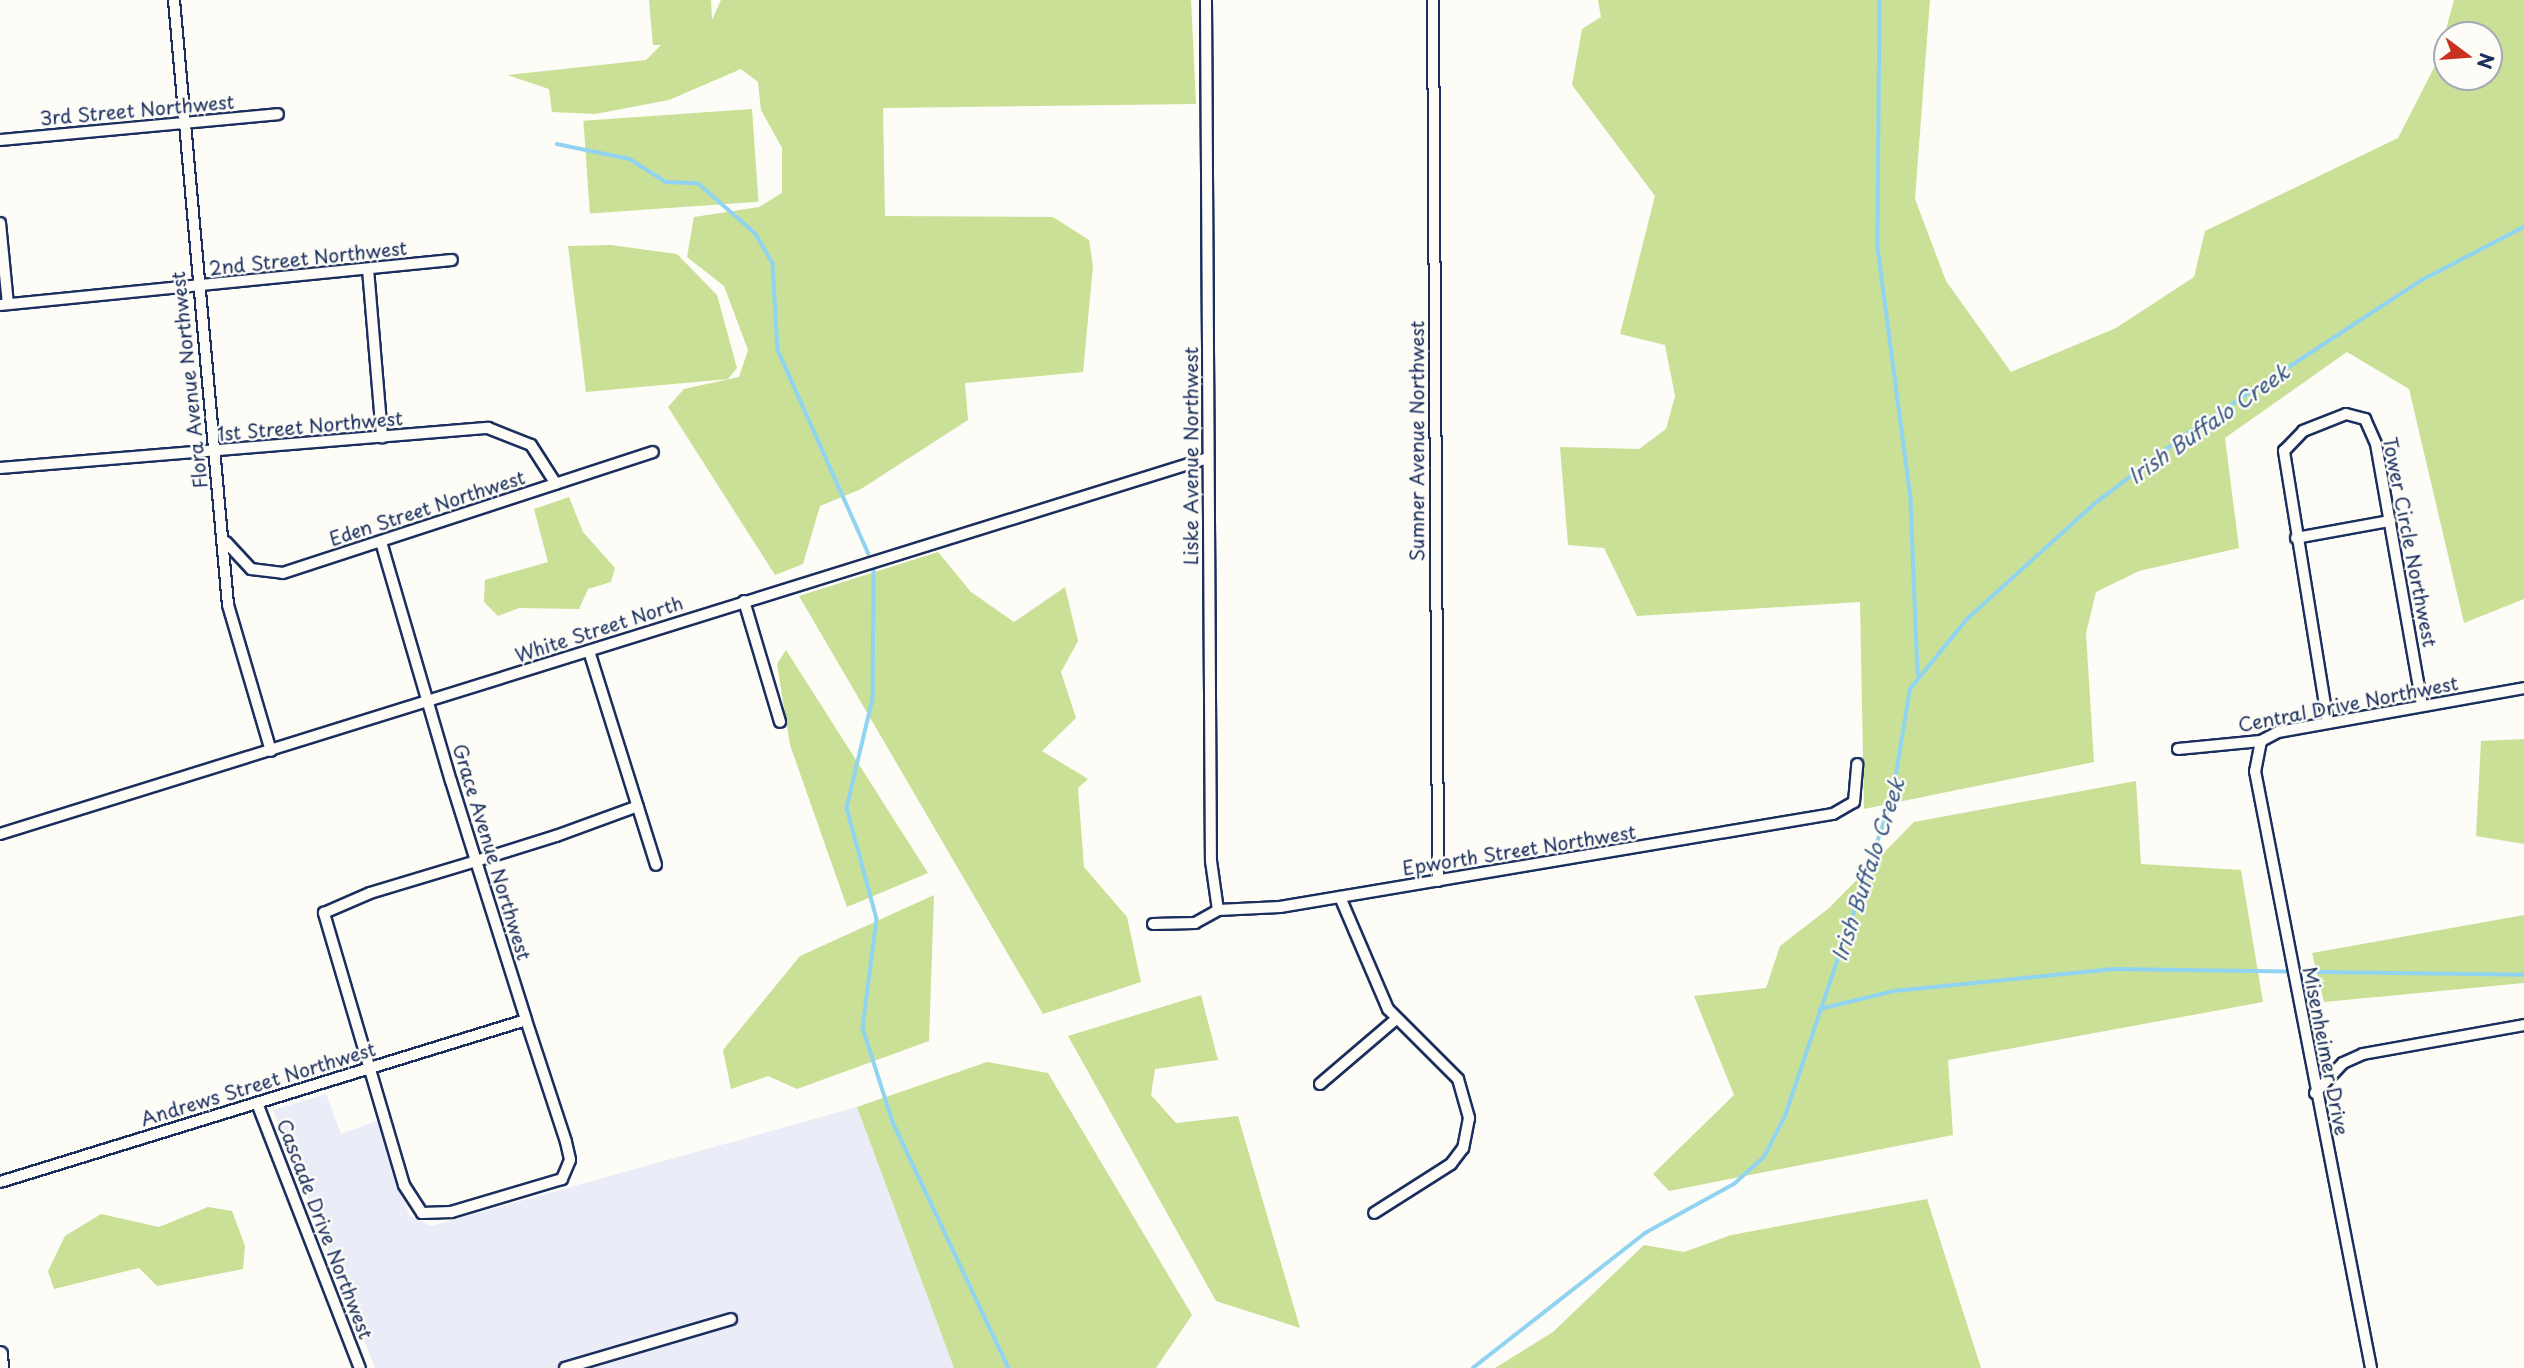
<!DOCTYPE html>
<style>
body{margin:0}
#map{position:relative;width:2524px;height:1368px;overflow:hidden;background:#fdfcf7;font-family:"Playpen Sans",sans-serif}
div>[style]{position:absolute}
.built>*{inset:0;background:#eaecf7}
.green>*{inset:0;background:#c9e096;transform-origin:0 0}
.stream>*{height:3.5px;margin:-1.75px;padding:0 1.75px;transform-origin:1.75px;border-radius:1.75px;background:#91d4f2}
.roads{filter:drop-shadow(2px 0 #1b2f5e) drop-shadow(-2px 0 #1b2f5e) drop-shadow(0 2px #1b2f5e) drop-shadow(0 -2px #1b2f5e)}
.minor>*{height:10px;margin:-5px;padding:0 5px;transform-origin:5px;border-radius:5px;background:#fdfcf7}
.secondary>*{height:14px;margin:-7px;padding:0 7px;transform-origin:7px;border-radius:7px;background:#fdfcf7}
span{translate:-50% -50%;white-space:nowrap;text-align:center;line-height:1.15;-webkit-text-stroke:5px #fdfcf7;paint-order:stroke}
.street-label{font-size:19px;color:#1b2f5e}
.water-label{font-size:21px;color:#385883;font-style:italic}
.north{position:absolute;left:2433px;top:21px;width:70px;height:70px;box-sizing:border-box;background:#fdfcf7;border:2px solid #a3aaba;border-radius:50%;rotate:106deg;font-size:19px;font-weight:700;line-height:28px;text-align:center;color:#1b2f5e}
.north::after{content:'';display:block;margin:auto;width:24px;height:32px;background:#c8321e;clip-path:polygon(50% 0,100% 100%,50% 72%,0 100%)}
</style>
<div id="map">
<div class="built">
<div style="clip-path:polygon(326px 1094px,341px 1134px,379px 1120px,409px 1215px,431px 1226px,857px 1107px,954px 1368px,375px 1368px,273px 1110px)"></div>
</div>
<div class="green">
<div style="clip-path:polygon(649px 0,711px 0,712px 20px,721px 0,1191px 0,1196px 104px,883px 108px,885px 216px,1053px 217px,1089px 240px,1093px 266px,1083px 372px,965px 383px,968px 420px,861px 489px,820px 506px,803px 564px,775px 575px,668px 407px,684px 389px,739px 377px,748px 350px,724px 286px,687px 257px,694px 217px,759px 207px,782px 193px,782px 148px,761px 110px,758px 82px,741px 69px,669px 100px,595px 114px,552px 112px,549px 89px,507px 75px,646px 60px,661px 45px,653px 45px)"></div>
<div style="clip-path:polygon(evenodd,1598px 0,1930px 0,1915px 199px,1946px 281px,2011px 372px,2116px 328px,2194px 277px,2205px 231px,2398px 138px,2437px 62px,2454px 0,2524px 0,2524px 599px,2464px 623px,2409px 389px,2347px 352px,2225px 438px,2239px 548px,2139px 571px,2096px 592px,2086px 633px,2094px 762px,1864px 809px,1860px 602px,1637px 616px,1604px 548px,1568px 545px,1560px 447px,1639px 449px,1666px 429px,1675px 396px,1665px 345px,1620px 334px,1655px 196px,1572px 85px,1582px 29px,1601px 17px,1598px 0,2447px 35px,2489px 35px,2489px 77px,2447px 77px,2447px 35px)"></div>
<div style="left:752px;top:109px;width:93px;height:169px;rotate:86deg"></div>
<div style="clip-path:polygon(611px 245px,677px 254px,717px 295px,737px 368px,728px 379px,586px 392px,568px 246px)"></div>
<div style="clip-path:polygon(569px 497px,583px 532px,615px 568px,611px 582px,588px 589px,579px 609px,519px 608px,498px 616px,484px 602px,485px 580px,548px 562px,534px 509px)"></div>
<div style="clip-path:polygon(938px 552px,971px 592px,1014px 622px,1065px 587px,1078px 641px,1061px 672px,1076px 718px,1042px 751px,1088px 779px,1078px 788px,1084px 867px,1127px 917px,1141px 982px,1043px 1014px,799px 596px)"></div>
<div style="clip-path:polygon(786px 650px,928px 873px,847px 907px,790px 745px,777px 664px)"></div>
<div style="clip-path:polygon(2524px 739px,2524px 844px,2476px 836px,2481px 741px)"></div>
<div style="clip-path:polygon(2136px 781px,2141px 864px,2241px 870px,2263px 1002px,1948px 1060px,1953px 1135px,1669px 1191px,1653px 1174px,1734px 1095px,1694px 996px,1766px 988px,1780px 946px,1829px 908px,1914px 822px)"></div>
<div style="clip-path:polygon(934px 895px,929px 1041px,797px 1089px,768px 1076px,731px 1089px,723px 1050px,800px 956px)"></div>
<div style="clip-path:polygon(2524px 915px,2524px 983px,2324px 1002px,2312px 953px)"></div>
<div style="clip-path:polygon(1201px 995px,1218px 1060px,1155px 1069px,1151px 1095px,1176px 1123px,1238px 1116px,1300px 1328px,1216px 1301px,1068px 1036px)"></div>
<div style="clip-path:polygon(987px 1062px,1048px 1073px,1192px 1315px,1156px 1368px,954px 1368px,857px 1107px)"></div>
<div style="clip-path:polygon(1927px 1199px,1981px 1368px,1495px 1368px,1553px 1332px,1644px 1245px,1684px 1252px,1731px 1235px)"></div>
<div style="clip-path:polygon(208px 1207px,232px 1211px,245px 1246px,243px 1269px,157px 1286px,139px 1268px,54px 1289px,48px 1271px,65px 1236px,101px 1214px,159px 1227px)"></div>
</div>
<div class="stream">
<div style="left:1880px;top:0;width:248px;rotate:90.5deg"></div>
<div style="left:1878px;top:248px;width:254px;rotate:82.5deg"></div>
<div style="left:1911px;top:500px;width:174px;rotate:87.7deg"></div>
<div style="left:557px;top:144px;width:75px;rotate:11.6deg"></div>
<div style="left:630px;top:159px;width:43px;rotate:32.6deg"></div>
<div style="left:666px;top:182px;width:32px;rotate:2deg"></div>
<div style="left:698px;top:183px;width:77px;rotate:41.3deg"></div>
<div style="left:756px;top:234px;width:34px;rotate:60deg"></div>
<div style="left:773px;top:264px;width:86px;rotate:86.7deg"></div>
<div style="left:778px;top:350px;width:223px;rotate:66deg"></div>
<div style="left:874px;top:570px;width:129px;rotate:90.4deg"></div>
<div style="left:873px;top:699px;width:112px;rotate:103.4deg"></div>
<div style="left:847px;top:808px;width:115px;rotate:74.9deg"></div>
<div style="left:877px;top:919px;width:110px;rotate:97.3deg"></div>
<div style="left:863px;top:1028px;width:99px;rotate:72.3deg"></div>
<div style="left:893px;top:1122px;width:272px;rotate:64.8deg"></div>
<div style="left:1820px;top:1009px;width:76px;rotate:-13.7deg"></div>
<div style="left:1894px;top:991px;width:220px;rotate:-5.7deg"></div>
<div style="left:2113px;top:969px;width:411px;rotate:0.8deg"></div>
<div style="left:1473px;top:1368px;width:219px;rotate:-38.1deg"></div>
<div style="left:1645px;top:1233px;width:102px;rotate:-28.8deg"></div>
<div style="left:1734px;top:1184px;width:40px;rotate:-42deg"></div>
<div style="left:1764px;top:1157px;width:46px;rotate:-62.9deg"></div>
<div style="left:1785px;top:1116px;width:336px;rotate:-71.4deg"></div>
<div style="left:1892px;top:798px;width:110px;rotate:-80.6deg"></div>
<div style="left:1910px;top:689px;width:90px;rotate:-50.8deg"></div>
<div style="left:1967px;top:619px;width:170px;rotate:-42.1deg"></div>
<div style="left:2093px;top:505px;width:119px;rotate:-37.2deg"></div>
<div style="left:2188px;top:433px;width:280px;rotate:-33.2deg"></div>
<div style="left:2422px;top:280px;width:115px;rotate:-27.5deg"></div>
</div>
<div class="roads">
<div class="minor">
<div style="left:174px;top:0;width:607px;rotate:84.9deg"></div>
<div style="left:228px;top:605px;width:152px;rotate:73.6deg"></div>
<div style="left:1206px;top:0;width:861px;rotate:89.67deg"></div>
<div style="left:1211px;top:861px;width:49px;rotate:81.9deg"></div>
<div style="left:1433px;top:0;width:881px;rotate:89.67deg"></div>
<div style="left:0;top:140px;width:279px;rotate:-5.3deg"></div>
<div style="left:0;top:223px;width:81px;rotate:84.4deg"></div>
<div style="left:368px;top:269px;width:169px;rotate:85.2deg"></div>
<div style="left:0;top:305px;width:454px;rotate:-5.7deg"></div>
<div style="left:0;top:468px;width:490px;rotate:-4.7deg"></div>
<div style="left:488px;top:428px;width:46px;rotate:21.6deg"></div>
<div style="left:531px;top:445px;width:46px;rotate:57.3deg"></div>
<div style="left:2296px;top:538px;width:96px;rotate:-10.3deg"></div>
<div style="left:226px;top:542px;width:37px;rotate:47deg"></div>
<div style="left:251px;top:569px;width:32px;rotate:7deg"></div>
<div style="left:283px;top:573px;width:389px;rotate:-18.1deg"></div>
<div style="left:381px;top:542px;width:249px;rotate:73.7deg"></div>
<div style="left:451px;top:781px;width:84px;rotate:72.6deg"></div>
<div style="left:476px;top:861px;width:167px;rotate:72.5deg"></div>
<div style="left:526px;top:1020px;width:128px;rotate:71.8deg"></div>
<div style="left:566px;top:1142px;width:18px;rotate:77deg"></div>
<div style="left:570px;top:1160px;width:21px;rotate:113deg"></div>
<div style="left:562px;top:1179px;width:116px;rotate:163.4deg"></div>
<div style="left:451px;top:1212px;width:29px;rotate:178deg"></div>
<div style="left:422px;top:1213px;width:33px;rotate:-123deg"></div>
<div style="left:404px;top:1185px;width:284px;rotate:-106.4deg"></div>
<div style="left:324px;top:913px;width:50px;rotate:-23.5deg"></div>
<div style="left:370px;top:893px;width:111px;rotate:-16.8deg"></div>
<div style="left:476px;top:861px;width:84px;rotate:-17.4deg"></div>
<div style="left:556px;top:836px;width:87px;rotate:-20.1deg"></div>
<div style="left:744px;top:601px;width:126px;rotate:73.4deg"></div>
<div style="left:589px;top:651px;width:224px;rotate:72.6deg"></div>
<div style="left:2328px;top:723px;width:276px;rotate:-99.2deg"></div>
<div style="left:2284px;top:451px;width:28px;rotate:-46deg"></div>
<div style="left:2303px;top:431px;width:46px;rotate:-21.6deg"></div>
<div style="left:2346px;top:414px;width:20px;rotate:15deg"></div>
<div style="left:2365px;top:419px;width:27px;rotate:66deg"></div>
<div style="left:2376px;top:444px;width:266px;rotate:80deg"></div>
<div style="left:2261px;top:741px;width:31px;rotate:101deg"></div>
<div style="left:2255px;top:771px;width:608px;rotate:79deg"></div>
<div style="left:2178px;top:749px;width:83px;rotate:-5.5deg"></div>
<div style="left:2261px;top:741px;width:19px;rotate:-28deg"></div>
<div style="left:2278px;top:732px;width:250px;rotate:-10.1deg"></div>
<div style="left:0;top:834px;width:1265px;rotate:-17.29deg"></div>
<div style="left:1340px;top:897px;width:122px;rotate:66.8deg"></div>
<div style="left:1388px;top:1009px;width:99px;rotate:45deg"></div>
<div style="left:1458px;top:1079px;width:41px;rotate:74.2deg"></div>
<div style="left:1469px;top:1118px;width:31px;rotate:101deg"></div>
<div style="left:1463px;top:1148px;width:20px;rotate:127deg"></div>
<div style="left:1451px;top:1164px;width:91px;rotate:147.5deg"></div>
<div style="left:1218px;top:910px;width:62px;rotate:-2.8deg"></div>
<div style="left:1280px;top:907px;width:561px;rotate:-9.55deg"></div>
<div style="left:1833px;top:814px;width:24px;rotate:-30deg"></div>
<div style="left:1854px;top:802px;width:38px;rotate:-85deg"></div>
<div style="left:1153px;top:924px;width:42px;rotate:-1.4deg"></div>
<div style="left:1195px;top:923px;width:26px;rotate:-29deg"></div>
<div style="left:1320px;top:1084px;width:99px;rotate:-40.5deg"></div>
<div style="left:2315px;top:1093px;width:41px;rotate:-47deg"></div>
<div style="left:2343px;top:1063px;width:22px;rotate:-24deg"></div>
<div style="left:2363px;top:1054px;width:164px;rotate:-10.2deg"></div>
<div style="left:257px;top:1103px;width:284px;rotate:68.8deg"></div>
<div style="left:0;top:1182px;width:550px;rotate:-17.12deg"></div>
<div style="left:565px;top:1368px;width:173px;rotate:-16.4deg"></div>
</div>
<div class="secondary">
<div style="left:0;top:1354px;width:14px;rotate:86deg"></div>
</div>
</div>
<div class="street-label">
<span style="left:137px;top:110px;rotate:-5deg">3rd Street Northwest</span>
<span style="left:308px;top:258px;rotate:-6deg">2nd Street Northwest</span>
<span style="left:189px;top:380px;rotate:-96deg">Flora Avenue Northwest</span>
<span style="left:310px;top:426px;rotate:-5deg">1st Street Northwest</span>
<span style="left:1417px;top:441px;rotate:-90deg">Sumner Avenue Northwest</span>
<span style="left:1191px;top:456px;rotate:-90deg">Liske Avenue Northwest</span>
<span style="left:427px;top:508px;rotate:-18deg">Eden Street Northwest</span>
<span style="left:2410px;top:542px;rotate:79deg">Tower Circle Northwest</span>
<span style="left:599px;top:629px;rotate:-18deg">White Street North</span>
<span style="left:2348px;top:704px;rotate:-11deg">Central Drive Northwest</span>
<span style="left:1519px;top:850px;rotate:-9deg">Epworth Street Northwest</span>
<span style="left:492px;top:852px;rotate:73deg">Grace Avenue Northwest</span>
<span style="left:2326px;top:1051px;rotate:79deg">Misenheimer Drive</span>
<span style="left:258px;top:1084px;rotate:-17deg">Andrews Street Northwest</span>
<span style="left:325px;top:1229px;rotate:69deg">Cascade Drive Northwest</span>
</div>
<div class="water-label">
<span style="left:2208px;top:423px;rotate:-35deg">Irish Buffalo Creek</span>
<span style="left:1867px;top:869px;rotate:-72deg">Irish Buffalo Creek</span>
</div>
<div class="north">N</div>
</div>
